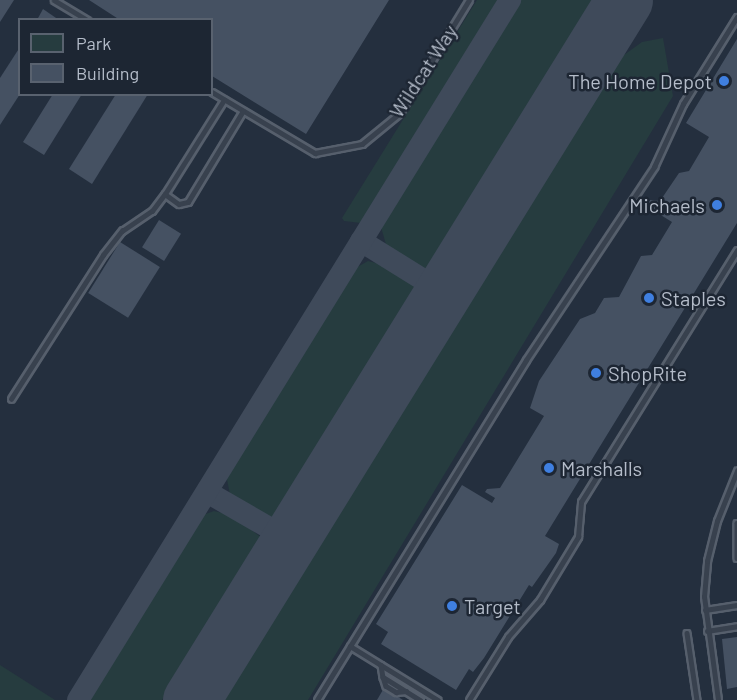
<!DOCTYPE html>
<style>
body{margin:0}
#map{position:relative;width:737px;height:700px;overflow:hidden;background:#242f3e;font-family:Barlow,sans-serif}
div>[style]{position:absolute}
.green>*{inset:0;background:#263c3f}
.taxiway>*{height:22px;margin:-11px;padding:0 11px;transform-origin:11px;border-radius:11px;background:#3f4a5a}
.runway>*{height:57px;margin:-28.5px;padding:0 28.5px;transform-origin:28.5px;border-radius:28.5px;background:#3f4a5a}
.building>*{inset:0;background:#455162;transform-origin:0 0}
.roads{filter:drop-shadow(2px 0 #565f6c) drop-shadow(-2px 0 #565f6c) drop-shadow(0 2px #565f6c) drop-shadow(0 -2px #565f6c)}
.service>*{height:4.5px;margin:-2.25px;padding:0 2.25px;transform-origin:2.25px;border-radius:2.25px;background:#38414e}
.dots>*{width:16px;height:16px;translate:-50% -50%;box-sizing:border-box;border:3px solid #1d2633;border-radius:50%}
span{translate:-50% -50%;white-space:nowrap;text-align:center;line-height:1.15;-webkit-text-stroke:5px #1d2633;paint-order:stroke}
.street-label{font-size:20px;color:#b4bcc9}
.poi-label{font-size:20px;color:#b4bcc9}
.right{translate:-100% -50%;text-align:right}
.left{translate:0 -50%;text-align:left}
.legend{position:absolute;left:18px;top:18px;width:195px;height:78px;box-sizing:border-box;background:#1d2633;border:2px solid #59626f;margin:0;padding:8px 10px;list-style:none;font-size:18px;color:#b4bcc9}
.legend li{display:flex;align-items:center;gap:12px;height:30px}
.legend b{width:30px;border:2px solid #59626f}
</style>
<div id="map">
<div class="green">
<div style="clip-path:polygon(477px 0,504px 0,372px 215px,361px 223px,344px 221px,342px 218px)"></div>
<div style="clip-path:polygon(521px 0,594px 0,428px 268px,422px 269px,387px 248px,381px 227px)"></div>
<div style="clip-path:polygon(663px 38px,673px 96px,308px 700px,219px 700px,619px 52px,624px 55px,642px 42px)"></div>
<div style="clip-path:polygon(368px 261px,384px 265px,417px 287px,274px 519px,265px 518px,230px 495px,226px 474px,352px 270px)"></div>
<div style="clip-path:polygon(214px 511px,231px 515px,262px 538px,162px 700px,87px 700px,200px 516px)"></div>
<div style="clip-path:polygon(0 665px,55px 700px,0 700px)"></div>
</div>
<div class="taxiway">
<div style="left:361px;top:241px;width:97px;rotate:31.9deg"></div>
<div style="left:207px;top:492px;width:96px;rotate:30deg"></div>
<div style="left:78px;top:700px;width:823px;rotate:-58.32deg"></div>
</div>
<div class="runway">
<div style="left:191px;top:700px;width:823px;rotate:-58.26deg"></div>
</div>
<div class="building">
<div style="clip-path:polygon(0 0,14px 0,0 22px)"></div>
<div style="clip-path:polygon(89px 0,389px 0,306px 134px,212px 76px,212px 20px,120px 20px)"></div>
<div style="clip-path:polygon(43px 9px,59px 20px,37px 20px)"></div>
<div style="clip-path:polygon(737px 39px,737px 223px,545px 536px,559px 544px,556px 553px,532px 587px,529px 585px,484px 658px,473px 672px,469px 669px,456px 690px,381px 644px,388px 632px,376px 624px,462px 485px,492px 503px,495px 498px,485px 492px,487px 489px,500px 488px,544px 416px,530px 408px,539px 381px,580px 319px,595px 313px,604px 298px,619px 297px,641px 256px,652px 255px,672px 222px,646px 206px,650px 200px,660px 201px,679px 173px,689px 171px,709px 137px,686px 123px)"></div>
<div style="clip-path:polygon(20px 47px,20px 94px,0 125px,0 78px)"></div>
<div style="clip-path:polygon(53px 94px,82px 94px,44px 155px,23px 142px)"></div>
<div style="clip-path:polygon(116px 94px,148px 94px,92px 184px,69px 169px)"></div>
<div style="left:159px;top:220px;width:26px;height:32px;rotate:32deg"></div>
<div style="left:120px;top:242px;width:47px;height:60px;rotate:32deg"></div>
<div style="clip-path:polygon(737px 637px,737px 687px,727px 689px,722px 639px)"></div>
<div style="clip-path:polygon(384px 688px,403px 700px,377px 700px)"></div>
</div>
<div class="roads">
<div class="service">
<div style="left:54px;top:0;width:39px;rotate:31deg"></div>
<div style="left:212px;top:92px;width:120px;rotate:30.6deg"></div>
<div style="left:315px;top:153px;width:48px;rotate:-10.8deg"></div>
<div style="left:362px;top:144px;width:49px;rotate:-39.2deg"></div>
<div style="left:400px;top:113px;width:132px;rotate:-58.6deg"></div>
<div style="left:165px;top:194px;width:17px;rotate:36deg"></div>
<div style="left:179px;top:204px;width:9px;rotate:-13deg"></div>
<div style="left:188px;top:202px;width:106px;rotate:-58.9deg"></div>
<div style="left:11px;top:399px;width:171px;rotate:-57.4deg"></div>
<div style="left:103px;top:255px;width:31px;rotate:-52deg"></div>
<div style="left:122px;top:231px;width:36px;rotate:-34deg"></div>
<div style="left:152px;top:211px;width:21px;rotate:-53deg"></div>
<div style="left:165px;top:194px;width:111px;rotate:-57.9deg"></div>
<div style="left:737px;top:523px;width:35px;rotate:90deg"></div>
<div style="left:705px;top:610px;width:32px;rotate:-9deg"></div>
<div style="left:707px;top:631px;width:30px;rotate:-9deg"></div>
<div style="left:687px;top:633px;width:68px;rotate:81.5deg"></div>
<div style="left:350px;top:646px;width:103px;rotate:31.5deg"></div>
<div style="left:381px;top:665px;width:12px;rotate:81deg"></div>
<div style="left:383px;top:677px;width:44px;rotate:31.9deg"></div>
<div style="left:383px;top:677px;width:9px;rotate:72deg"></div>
<div style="left:386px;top:686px;width:12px;rotate:31deg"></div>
<div style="left:396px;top:692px;width:10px;rotate:-6deg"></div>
<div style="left:317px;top:700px;width:399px;rotate:-58.4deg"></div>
<div style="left:526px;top:360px;width:232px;rotate:-56.4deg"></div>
<div style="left:654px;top:167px;width:69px;rotate:-65.3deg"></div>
<div style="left:683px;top:104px;width:102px;rotate:-58.2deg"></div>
<div style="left:469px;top:700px;width:74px;rotate:-58.2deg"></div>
<div style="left:508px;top:637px;width:49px;rotate:-49.1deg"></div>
<div style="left:540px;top:600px;width:74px;rotate:-58.9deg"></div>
<div style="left:578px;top:537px;width:35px;rotate:-85deg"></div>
<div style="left:581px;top:502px;width:296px;rotate:-58.2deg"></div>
<div style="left:718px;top:700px;width:104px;rotate:-97.7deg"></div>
<div style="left:704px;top:597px;width:36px;rotate:-85deg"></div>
<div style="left:707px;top:561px;width:41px;rotate:-76deg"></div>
<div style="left:717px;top:521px;width:54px;rotate:-68.2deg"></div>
</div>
</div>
<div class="dots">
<div style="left:724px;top:81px;background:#3f7fe0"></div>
<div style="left:717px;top:205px;background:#3f7fe0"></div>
<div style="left:649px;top:298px;background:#3f7fe0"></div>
<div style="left:596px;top:373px;background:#3f7fe0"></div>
<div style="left:549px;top:468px;background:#3f7fe0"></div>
<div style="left:452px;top:606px;background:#3f7fe0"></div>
</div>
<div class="street-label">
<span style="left:423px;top:71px;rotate:-57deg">Wildcat Way</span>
</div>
<div class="poi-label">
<span class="right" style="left:712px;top:81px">The Home Depot</span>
<span class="right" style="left:705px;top:205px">Michaels</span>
<span class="left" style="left:661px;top:298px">Staples</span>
<span class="left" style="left:608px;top:373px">ShopRite</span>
<span class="left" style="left:561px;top:468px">Marshalls</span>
<span class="left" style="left:464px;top:606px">Target</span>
</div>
<ul class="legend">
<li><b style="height:16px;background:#263c3f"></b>Park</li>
<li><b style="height:16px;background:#455162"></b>Building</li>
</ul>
</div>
